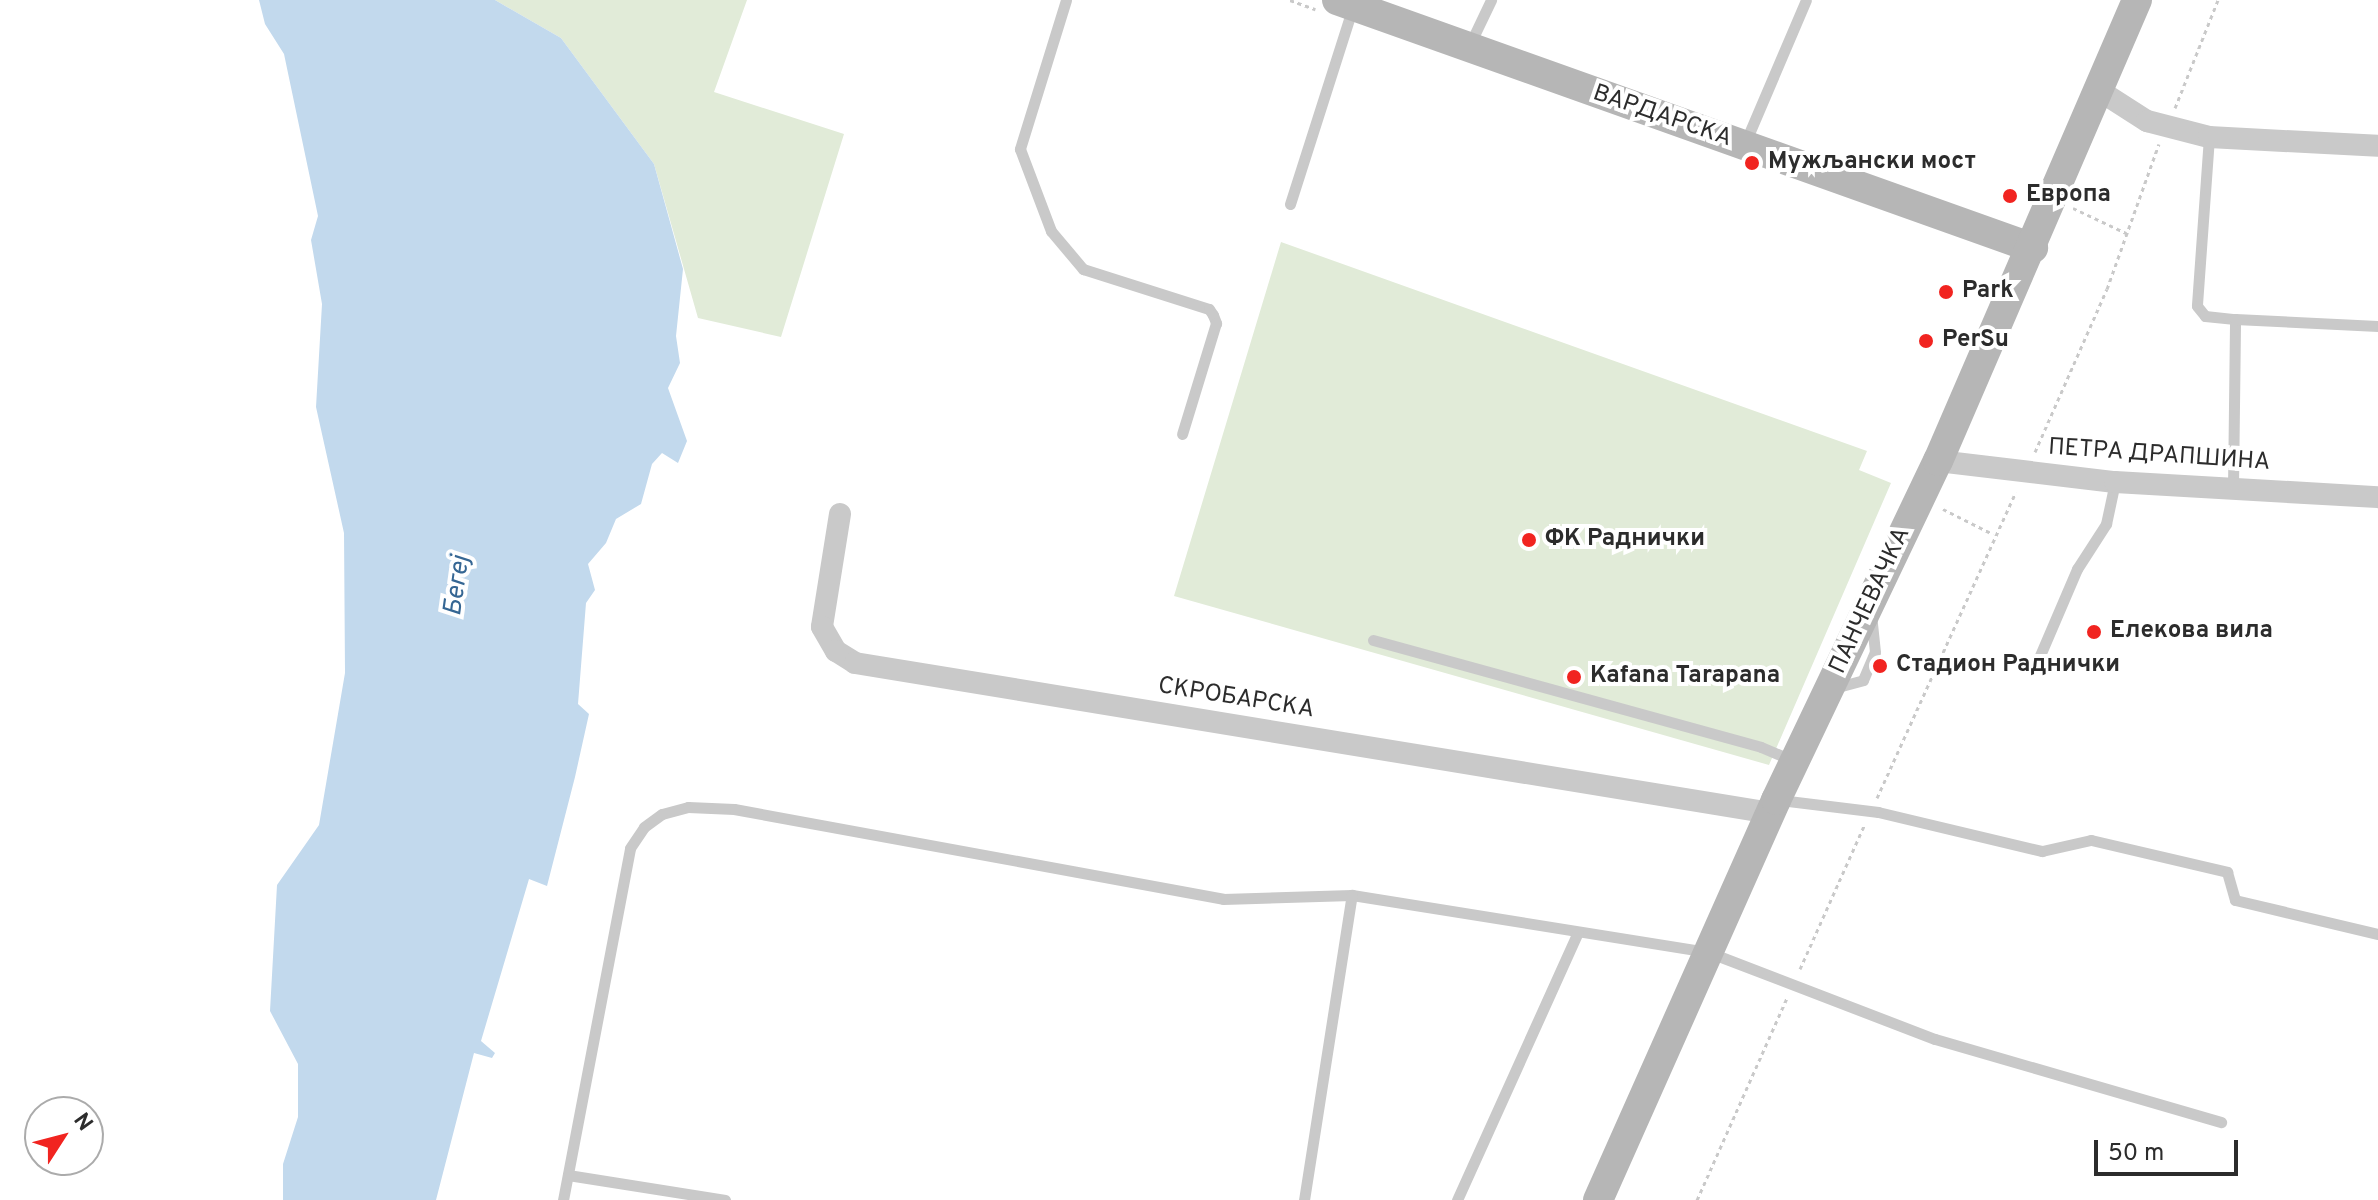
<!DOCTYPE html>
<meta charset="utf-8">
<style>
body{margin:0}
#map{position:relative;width:2378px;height:1200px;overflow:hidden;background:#fff;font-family:Overpass,sans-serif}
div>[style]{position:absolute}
.green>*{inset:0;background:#e1ebd8}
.water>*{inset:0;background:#c2d9ed}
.path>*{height:3px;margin-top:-1.5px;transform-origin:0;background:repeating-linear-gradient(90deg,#c9c9c9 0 4px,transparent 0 8px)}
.lane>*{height:11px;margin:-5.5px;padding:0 5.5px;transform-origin:5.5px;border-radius:5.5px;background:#c9c9c9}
.street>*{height:22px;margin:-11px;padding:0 11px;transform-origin:11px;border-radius:11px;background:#c9c9c9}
.secondary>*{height:30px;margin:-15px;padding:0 15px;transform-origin:15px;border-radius:15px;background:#b6b6b6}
.dots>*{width:22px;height:22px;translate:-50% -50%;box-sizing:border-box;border:4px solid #fff;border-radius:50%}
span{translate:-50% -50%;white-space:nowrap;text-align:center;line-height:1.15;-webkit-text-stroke:8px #fff;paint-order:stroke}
.street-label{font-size:24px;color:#2c2c2c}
.poi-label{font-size:24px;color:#2c2c2c;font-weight:700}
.left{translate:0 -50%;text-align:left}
.water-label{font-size:26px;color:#356693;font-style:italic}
.north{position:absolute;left:24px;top:1096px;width:80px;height:80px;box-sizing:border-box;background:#fff;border:2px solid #ababab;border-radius:50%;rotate:54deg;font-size:22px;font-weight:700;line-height:32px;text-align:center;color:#2c2c2c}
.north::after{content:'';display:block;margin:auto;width:28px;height:36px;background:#f12420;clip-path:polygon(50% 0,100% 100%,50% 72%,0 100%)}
.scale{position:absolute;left:2094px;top:1140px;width:144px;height:36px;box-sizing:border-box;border:4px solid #2c2c2c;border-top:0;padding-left:10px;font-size:24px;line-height:28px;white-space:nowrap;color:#2c2c2c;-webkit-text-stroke:6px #fff;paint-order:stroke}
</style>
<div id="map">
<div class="green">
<div style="clip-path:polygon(495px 0,747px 0,714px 92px,844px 134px,781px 337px,698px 318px,654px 164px,561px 38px)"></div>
<div style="clip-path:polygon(1281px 242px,1867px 451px,1859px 470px,1891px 483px,1769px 765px,1174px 596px)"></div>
</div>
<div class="water">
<div style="clip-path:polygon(259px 0,495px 0,561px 38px,654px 164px,683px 269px,676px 336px,680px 363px,668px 388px,687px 441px,678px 463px,662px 453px,652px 464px,641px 504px,616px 519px,606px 543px,588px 564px,595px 590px,586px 603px,578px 704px,589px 714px,575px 777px,547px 886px,529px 879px,481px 1041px,495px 1053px,492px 1058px,474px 1053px,436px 1200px,283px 1200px,283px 1164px,298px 1117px,298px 1064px,270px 1011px,277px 885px,319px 825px,345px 673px,344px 533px,316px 407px,322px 304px,311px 240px,318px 216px,284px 54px,265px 24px)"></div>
</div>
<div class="path">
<div style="left:1290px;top:0;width:27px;rotate:20deg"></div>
<div style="left:2175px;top:108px;width:116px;rotate:-68.3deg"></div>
<div style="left:2073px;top:208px;width:59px;rotate:25.3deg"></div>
<div style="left:2035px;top:452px;width:178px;rotate:-66.2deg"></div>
<div style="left:2107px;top:289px;width:154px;rotate:-70.3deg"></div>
<div style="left:1943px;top:509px;width:56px;rotate:26.6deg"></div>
<div style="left:1877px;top:798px;width:336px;rotate:-65.6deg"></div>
<div style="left:1800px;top:969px;width:157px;rotate:-65.9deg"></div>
<div style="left:1697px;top:1200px;width:221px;rotate:-66deg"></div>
</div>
<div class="lane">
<div style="left:1066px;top:0;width:156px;rotate:107.2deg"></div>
<div style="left:1020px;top:149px;width:88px;rotate:69.3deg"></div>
<div style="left:1051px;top:231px;width:50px;rotate:49.9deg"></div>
<div style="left:1083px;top:269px;width:132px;rotate:17.6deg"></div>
<div style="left:1209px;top:309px;width:7px;rotate:56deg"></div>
<div style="left:1213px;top:315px;width:9px;rotate:69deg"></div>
<div style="left:1216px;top:323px;width:116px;rotate:107deg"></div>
<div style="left:1470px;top:44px;width:49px;rotate:-64.5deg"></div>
<div style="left:2209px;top:137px;width:169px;rotate:94.1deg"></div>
<div style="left:2197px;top:306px;width:13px;rotate:51deg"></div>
<div style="left:2205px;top:316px;width:30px;rotate:6deg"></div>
<div style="left:1745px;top:143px;width:155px;rotate:-66.9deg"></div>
<div style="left:1290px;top:204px;width:208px;rotate:-72.3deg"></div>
<div style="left:2233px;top:488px;width:169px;rotate:-89.3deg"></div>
<div style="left:2235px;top:319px;width:143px;rotate:2.8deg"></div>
<div style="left:1373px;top:640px;width:402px;rotate:15.4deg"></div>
<div style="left:1761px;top:747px;width:36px;rotate:23deg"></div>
<div style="left:2035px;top:667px;width:107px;rotate:-66.8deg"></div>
<div style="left:2077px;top:569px;width:54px;rotate:-57.2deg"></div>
<div style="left:2106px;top:524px;width:43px;rotate:-77.9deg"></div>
<div style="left:1834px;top:688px;width:30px;rotate:-15deg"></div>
<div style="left:1863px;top:680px;width:30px;rotate:-67deg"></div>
<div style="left:1875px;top:652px;width:37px;rotate:-96deg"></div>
<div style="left:1780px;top:800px;width:99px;rotate:7deg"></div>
<div style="left:1878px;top:812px;width:169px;rotate:13.4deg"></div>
<div style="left:2042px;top:851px;width:50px;rotate:-12.7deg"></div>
<div style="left:2091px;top:840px;width:140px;rotate:13.2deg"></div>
<div style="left:2227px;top:872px;width:29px;rotate:74deg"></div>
<div style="left:2235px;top:900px;width:147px;rotate:13.4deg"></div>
<div style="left:568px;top:1175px;width:159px;rotate:9deg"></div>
<div style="left:563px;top:1200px;width:358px;rotate:-79.2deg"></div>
<div style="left:630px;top:848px;width:25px;rotate:-56deg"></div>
<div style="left:644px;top:827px;width:22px;rotate:-36deg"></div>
<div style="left:662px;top:814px;width:27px;rotate:-15deg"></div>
<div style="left:688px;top:807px;width:46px;rotate:2.5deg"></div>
<div style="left:734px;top:809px;width:497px;rotate:10.4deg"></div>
<div style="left:1223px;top:899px;width:129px;rotate:-1.8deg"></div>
<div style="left:1352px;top:895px;width:361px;rotate:9.1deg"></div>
<div style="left:1708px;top:952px;width:243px;rotate:21deg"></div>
<div style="left:1935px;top:1039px;width:298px;rotate:16.2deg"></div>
<div style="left:1304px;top:1200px;width:309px;rotate:-81.1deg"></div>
<div style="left:1457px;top:1200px;width:294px;rotate:-65.7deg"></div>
</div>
<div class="street">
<div style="left:2100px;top:91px;width:56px;rotate:32.6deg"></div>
<div style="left:2147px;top:121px;width:64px;rotate:14.5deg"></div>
<div style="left:2209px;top:137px;width:169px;rotate:3deg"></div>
<div style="left:1938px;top:461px;width:178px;rotate:6.8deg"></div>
<div style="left:2115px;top:482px;width:263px;rotate:3.3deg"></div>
<div style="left:840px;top:514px;width:114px;rotate:99.1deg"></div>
<div style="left:822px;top:627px;width:28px;rotate:60deg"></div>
<div style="left:836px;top:651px;width:22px;rotate:32deg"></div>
<div style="left:855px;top:663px;width:927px;rotate:9.31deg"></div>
</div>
<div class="secondary">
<div style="left:1337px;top:0;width:739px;rotate:19.61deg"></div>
<div style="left:1598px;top:1200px;width:438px;rotate:-66deg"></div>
<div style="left:1776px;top:800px;width:376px;rotate:-64.5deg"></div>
<div style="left:1938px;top:461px;width:502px;rotate:-66.65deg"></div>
</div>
<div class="dots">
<div style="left:1752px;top:163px;background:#f12420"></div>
<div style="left:2010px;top:196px;background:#f12420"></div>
<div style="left:1946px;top:292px;background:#f12420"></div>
<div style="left:1926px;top:341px;background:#f12420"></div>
<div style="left:1529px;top:540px;background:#f12420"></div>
<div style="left:2094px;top:632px;background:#f12420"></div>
<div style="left:1880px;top:666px;background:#f12420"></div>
<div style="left:1574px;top:677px;background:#f12420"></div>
</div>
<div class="street-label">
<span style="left:1662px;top:117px;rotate:19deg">ВАРДАРСКА</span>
<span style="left:2159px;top:456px;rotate:4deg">ПЕТРА ДРАПШИНА</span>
<span style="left:1871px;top:601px;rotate:-65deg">ПАНЧЕВАЧКА</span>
<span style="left:1236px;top:699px;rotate:9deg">СКРОБАРСКА</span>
</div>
<div class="poi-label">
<span class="left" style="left:1768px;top:163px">Мужљански мост</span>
<span class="left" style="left:2026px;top:196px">Европа</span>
<span class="left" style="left:1962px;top:292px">Park</span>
<span class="left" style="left:1942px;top:341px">PerSu</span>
<span class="left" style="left:1545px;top:540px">ФК Раднички</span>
<span class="left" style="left:2110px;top:632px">Елекова вила</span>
<span class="left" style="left:1896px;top:666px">Стадион Раднички</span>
<span class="left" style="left:1590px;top:677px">Kafana Tarapana</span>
</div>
<div class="water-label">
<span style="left:458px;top:586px;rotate:-82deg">Бегеј</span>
</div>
<div class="north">N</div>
<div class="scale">50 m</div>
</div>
